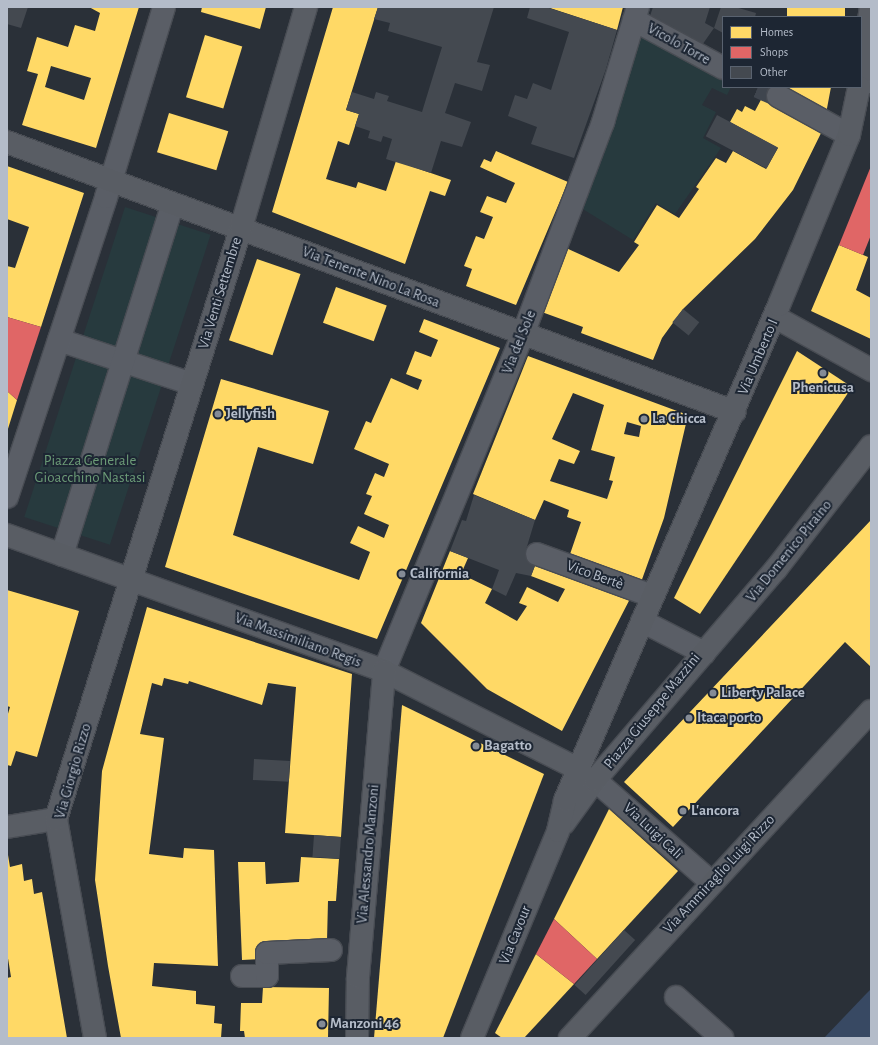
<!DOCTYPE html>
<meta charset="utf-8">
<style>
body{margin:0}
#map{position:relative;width:878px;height:1045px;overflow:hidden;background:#2a3038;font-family:"Alegreya Sans",sans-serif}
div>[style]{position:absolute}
.green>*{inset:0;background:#273a3e;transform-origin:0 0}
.water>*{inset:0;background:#384963}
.homes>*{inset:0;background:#ffd966;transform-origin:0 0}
.shops>*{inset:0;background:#e06666}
.building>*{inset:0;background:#444950;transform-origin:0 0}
.street-tunnel>*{height:22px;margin-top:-11px;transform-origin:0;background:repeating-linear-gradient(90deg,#3f454e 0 22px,transparent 0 33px)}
.roads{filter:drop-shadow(1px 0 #484c53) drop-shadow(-1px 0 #484c53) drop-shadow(0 1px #484c53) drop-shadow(0 -1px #484c53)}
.street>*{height:22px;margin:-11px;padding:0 11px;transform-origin:11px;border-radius:11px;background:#5a5e66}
.secondary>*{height:22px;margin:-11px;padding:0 11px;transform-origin:11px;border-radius:11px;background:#595d64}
.dots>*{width:11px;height:11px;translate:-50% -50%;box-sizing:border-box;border:2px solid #1d2633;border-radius:50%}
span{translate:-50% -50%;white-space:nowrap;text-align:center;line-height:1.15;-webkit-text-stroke:4px #1d2633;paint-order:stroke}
.street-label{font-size:15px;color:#b4bcc9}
.poi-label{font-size:15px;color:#b4bcc9;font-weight:700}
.left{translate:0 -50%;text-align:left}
.park-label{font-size:15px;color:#6b9a76}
.frame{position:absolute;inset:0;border:8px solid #b4bcc9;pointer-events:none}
.legend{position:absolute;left:722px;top:16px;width:140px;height:72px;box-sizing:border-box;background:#1d2633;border:1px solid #59626f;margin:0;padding:5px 7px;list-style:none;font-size:12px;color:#b4bcc9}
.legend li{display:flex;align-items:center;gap:8px;height:20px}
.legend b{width:20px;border:1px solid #59626f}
</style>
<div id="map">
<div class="green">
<div style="clip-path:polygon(643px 28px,723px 72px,723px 87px,731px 87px,727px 95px,712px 88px,702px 105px,716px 112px,703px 138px,721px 148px,675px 214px,656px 203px,633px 240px,581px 208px)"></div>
<div style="left:125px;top:207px;width:90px;height:326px;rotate:18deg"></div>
</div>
<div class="water">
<div style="clip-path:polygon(871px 989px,871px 1038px,824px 1038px,866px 994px)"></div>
</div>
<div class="homes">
<div style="clip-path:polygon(evenodd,89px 7px,139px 7px,96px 148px,22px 125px,38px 74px,27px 71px,37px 37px,68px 47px,75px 25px,95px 31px,100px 13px,89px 7px,51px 66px,91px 78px,84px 100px,45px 87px,51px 66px)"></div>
<div style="clip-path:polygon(202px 7px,266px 7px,260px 29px,201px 12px)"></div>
<div style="clip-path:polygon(333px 7px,378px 7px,346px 110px,359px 114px,349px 145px,338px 141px,326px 179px,356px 188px,358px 182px,386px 191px,396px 161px,451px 180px,445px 196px,430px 191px,405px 264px,272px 212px)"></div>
<div style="clip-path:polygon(547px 7px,623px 7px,617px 30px)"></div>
<div style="left:787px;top:7px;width:58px;height:10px"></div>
<div style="left:205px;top:35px;width:39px;height:65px;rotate:17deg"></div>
<div style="clip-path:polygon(782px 87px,831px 87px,825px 119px)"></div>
<div style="clip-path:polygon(765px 92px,825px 125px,793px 190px,755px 239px,683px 309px,662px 338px,653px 360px,581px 333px,583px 327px,539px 311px,566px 248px,619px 272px,639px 245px,634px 242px,657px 205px,679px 218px,699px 189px,696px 187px,716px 158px,726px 163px,733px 151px,766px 169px,778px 148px,730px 122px,737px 109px,742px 112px,745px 106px,755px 111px)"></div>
<div style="left:169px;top:113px;width:62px;height:41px;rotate:17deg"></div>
<div style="clip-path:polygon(496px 151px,568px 182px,516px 305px,466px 286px,472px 269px,464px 266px,476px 236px,484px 239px,493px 217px,480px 212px,487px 196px,506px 203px,515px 183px,480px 167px,484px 159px,491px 162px)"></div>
<div style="clip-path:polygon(7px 166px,84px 193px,41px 327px,7px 317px,7px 266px,15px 268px,29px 227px,7px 219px)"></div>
<div style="clip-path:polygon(839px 245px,868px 257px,856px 290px,871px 298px,871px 339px,811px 311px)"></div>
<div style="left:257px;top:259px;width:46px;height:86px;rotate:19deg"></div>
<div style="left:336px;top:287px;width:54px;height:38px;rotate:20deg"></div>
<div style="clip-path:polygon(424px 319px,500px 348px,377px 639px,165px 567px,221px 379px,329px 411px,313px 464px,258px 447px,233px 535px,359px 580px,370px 552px,350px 543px,358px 526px,384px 538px,389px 525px,364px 514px,372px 496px,366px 494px,375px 473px,384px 477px,389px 464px,354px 449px,366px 421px,371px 423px,391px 378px,418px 390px,422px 380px,406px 374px,415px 351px,431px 357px,438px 340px,419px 332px)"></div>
<div style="clip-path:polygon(797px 351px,852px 387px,700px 614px,674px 598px)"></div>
<div style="clip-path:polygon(evenodd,528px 356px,688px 415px,664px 518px,640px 585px,568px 560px,581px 522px,567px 517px,569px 510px,544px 500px,535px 520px,473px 494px,528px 356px,573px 393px,604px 405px,591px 450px,615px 457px,609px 480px,613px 481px,607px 499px,550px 481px,559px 459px,574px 464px,580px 451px,552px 439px,573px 393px,528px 356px,627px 422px,641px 426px,639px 437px,624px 434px,627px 422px)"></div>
<div style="clip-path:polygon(7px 391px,17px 400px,7px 432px)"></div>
<div style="clip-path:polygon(871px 520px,871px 667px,845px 642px,673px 827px,624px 782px)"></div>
<div style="clip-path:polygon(450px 551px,468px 558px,461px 574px,492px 589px,485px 603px,517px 621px,527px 606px,519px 603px,527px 587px,558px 602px,565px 589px,531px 576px,538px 558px,633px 593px,562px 731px,487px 689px,421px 623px)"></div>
<div style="clip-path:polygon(7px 590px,79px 611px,37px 757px,16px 751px,11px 766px,7px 765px,7px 717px,10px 707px,7px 706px)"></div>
<div style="clip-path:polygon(147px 607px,352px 674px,341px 837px,285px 833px,296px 687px,268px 683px,262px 705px,189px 681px,188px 684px,164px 678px,162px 686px,152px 683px,140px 734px,164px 738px,149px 854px,183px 858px,184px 848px,214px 850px,218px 966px,154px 963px,152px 986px,196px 991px,196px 1004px,215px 1006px,214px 1023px,222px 1024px,221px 1038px,121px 1038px,108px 966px,95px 880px,102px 771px)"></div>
<div style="clip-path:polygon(402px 705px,544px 774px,443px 1038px,374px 1038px)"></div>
<div style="clip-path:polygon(609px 809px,678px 871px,597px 959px,554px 919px)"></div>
<div style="clip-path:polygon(8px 855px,10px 867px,22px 864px,24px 881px,32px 879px,34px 894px,42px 892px,67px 1038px,7px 1038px,7px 978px,11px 977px,7px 952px)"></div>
<div style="clip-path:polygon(301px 857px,339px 859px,336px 901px,328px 901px,327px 941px,271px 942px,265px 943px,260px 959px,242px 960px,238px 862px,265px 862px,266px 884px,299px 882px)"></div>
<div style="clip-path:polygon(536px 954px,574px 984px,524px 1038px,502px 1038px,495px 1033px)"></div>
<div style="clip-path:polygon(263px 987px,329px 988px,328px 1038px,245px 1038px,244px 1031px,240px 1031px,241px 1003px,262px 1003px)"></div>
</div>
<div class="shops">
<div style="clip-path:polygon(871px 166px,871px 235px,863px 255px,839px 245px)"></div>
<div style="clip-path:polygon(7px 317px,41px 327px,17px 400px,7px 391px)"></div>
<div style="clip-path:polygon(554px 919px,597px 959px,574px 984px,536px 954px)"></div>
</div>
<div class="building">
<div style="clip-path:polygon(7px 7px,28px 7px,21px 28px,7px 24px)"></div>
<div style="clip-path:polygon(378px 7px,494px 7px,477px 62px,490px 65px,482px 91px,455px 83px,445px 113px,471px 122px,462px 147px,441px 141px,431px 173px,386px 159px,392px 139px,383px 136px,381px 142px,368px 138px,370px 131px,355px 126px,359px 114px,346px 110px,352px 92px,374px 99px,376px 92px,389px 96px,387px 101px,422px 112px,433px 76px,442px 47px,388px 31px,390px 23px,374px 19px)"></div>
<div style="clip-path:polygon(530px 7px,546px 7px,617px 30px,606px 69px,574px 158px,531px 144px,537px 127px,508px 116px,515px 95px,527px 99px,533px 83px,551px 90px,569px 32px,527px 18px)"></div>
<div style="clip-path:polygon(653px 7px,710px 7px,705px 23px,714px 28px,721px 7px,735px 7px,756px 13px,755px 17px,723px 17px,723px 33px,714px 28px,700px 48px,648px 22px)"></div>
<div style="clip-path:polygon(757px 87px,782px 87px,777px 98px)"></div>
<div style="left:717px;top:115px;width:69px;height:24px;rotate:28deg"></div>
<div style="left:683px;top:309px;width:21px;height:17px;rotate:39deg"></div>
<div style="clip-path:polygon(474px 495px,535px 520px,525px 553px,538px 558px,531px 576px,516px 573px,506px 596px,492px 589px,499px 570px,450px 551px,462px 520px,466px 521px)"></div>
<div style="left:254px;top:759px;width:36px;height:21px;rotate:3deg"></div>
<div style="left:314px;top:835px;width:27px;height:22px;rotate:4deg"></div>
<div style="left:624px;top:930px;width:15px;height:74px;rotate:42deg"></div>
</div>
<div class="street-tunnel">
<div style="left:758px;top:87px;width:22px;rotate:24deg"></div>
</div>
<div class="roads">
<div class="street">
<div style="left:634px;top:20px;width:101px;rotate:28.3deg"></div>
<div style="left:861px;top:79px;width:10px;rotate:17deg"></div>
<div style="left:778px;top:96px;width:81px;rotate:28.8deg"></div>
<div style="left:59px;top:340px;width:140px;rotate:18.3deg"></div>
<div style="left:7px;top:497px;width:316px;rotate:-71.7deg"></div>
<div style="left:106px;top:197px;width:199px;rotate:-73deg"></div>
<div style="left:537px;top:554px;width:122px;rotate:20.1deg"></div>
<div style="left:62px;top:555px;width:368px;rotate:-72.5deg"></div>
<div style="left:642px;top:621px;width:70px;rotate:27.3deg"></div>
<div style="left:384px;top:671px;width:365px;rotate:-67.6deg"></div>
<div style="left:523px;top:334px;width:227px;rotate:-69.3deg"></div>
<div style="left:603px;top:122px;width:120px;rotate:-73.1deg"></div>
<div style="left:595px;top:780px;width:154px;rotate:41.3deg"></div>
<div style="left:242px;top:976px;width:25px"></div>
<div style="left:267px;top:976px;width:23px;rotate:-90deg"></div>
<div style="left:267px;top:953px;width:64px;rotate:-2.7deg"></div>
<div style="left:676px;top:997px;width:62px;rotate:41.7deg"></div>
</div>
<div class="secondary">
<div style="left:861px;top:73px;width:67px;rotate:-81.4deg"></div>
<div style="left:7px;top:142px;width:776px;rotate:20.35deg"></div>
<div style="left:775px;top:317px;width:110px;rotate:28.9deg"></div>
<div style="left:7px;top:535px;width:401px;rotate:19.8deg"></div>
<div style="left:384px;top:671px;width:217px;rotate:26.8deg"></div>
<div style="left:564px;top:823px;width:53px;rotate:-54.2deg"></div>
<div style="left:595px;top:780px;width:278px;rotate:-49.4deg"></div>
<div style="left:776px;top:569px;width:155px;rotate:-52.3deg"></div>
<div style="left:7px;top:827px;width:50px;rotate:-9.3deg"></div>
<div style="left:95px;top:1038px;width:222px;rotate:-100.1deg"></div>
<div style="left:56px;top:819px;width:619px;rotate:-72.62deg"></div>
<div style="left:241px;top:228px;width:230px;rotate:-73.6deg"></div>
<div style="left:357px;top:1038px;width:61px;rotate:-89.1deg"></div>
<div style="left:358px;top:977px;width:307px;rotate:-85.1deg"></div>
<div style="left:472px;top:1038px;width:224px;rotate:-67.4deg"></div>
<div style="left:558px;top:831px;width:32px;rotate:-77deg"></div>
<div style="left:565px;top:800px;width:539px;rotate:-66.62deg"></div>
<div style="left:779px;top:305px;width:184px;rotate:-67.6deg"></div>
<div style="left:849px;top:135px;width:49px;rotate:-78.2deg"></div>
<div style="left:570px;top:1038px;width:444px;rotate:-47.4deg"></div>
</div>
</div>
<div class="dots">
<div style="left:823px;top:373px;background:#848b96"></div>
<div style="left:218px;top:414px;background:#848b96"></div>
<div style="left:644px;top:419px;background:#848b96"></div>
<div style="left:402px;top:574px;background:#848b96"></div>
<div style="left:713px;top:693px;background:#848b96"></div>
<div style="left:689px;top:718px;background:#848b96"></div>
<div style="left:476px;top:746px;background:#848b96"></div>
<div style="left:683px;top:811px;background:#848b96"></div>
<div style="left:322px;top:1024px;background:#848b96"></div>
</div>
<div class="street-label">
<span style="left:679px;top:44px;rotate:29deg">Vicolo Torre</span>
<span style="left:371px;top:277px;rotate:21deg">Via Tenente Nino La Rosa</span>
<span style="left:220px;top:293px;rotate:-73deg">Via Venti Settembre</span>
<span style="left:519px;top:342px;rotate:-68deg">Via del Sole</span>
<span style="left:758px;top:357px;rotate:-67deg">Via Umberto I</span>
<span style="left:789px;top:551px;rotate:-51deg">Via Domenico Piraino</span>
<span style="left:595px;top:575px;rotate:20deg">Vico Bertè</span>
<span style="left:298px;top:640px;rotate:20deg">Via Massimiliano Regis</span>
<span style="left:652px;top:711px;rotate:-51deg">Piazza Giuseppe Mazzini</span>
<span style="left:73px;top:771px;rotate:-74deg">Via Giorgio Rizzo</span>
<span style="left:653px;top:831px;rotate:43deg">Via Luigi Calì</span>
<span style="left:368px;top:854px;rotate:-85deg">Via Alessandro Manzoni</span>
<span style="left:719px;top:874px;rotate:-47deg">Via Ammiraglio Luigi Rizzo</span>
<span style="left:515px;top:935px;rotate:-68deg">Via Cavour</span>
</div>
<div class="poi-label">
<span style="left:823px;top:388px">Phenicusa</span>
<span class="left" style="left:226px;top:414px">Jellyfish</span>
<span class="left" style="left:652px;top:419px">La Chicca</span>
<span class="left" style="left:410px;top:574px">California</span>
<span class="left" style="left:721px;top:693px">Liberty Palace</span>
<span class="left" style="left:697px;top:718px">Itaca porto</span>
<span class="left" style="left:484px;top:746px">Bagatto</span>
<span class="left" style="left:691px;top:811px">L'ancora</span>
<span class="left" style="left:330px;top:1024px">Manzoni 46</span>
</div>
<div class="park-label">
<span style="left:90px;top:469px">Piazza Generale<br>Gioacchino Nastasi</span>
</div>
<div class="frame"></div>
<ul class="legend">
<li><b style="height:11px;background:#ffd966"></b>Homes</li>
<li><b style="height:11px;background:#e06666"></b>Shops</li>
<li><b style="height:11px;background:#444950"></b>Other</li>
</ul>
</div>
